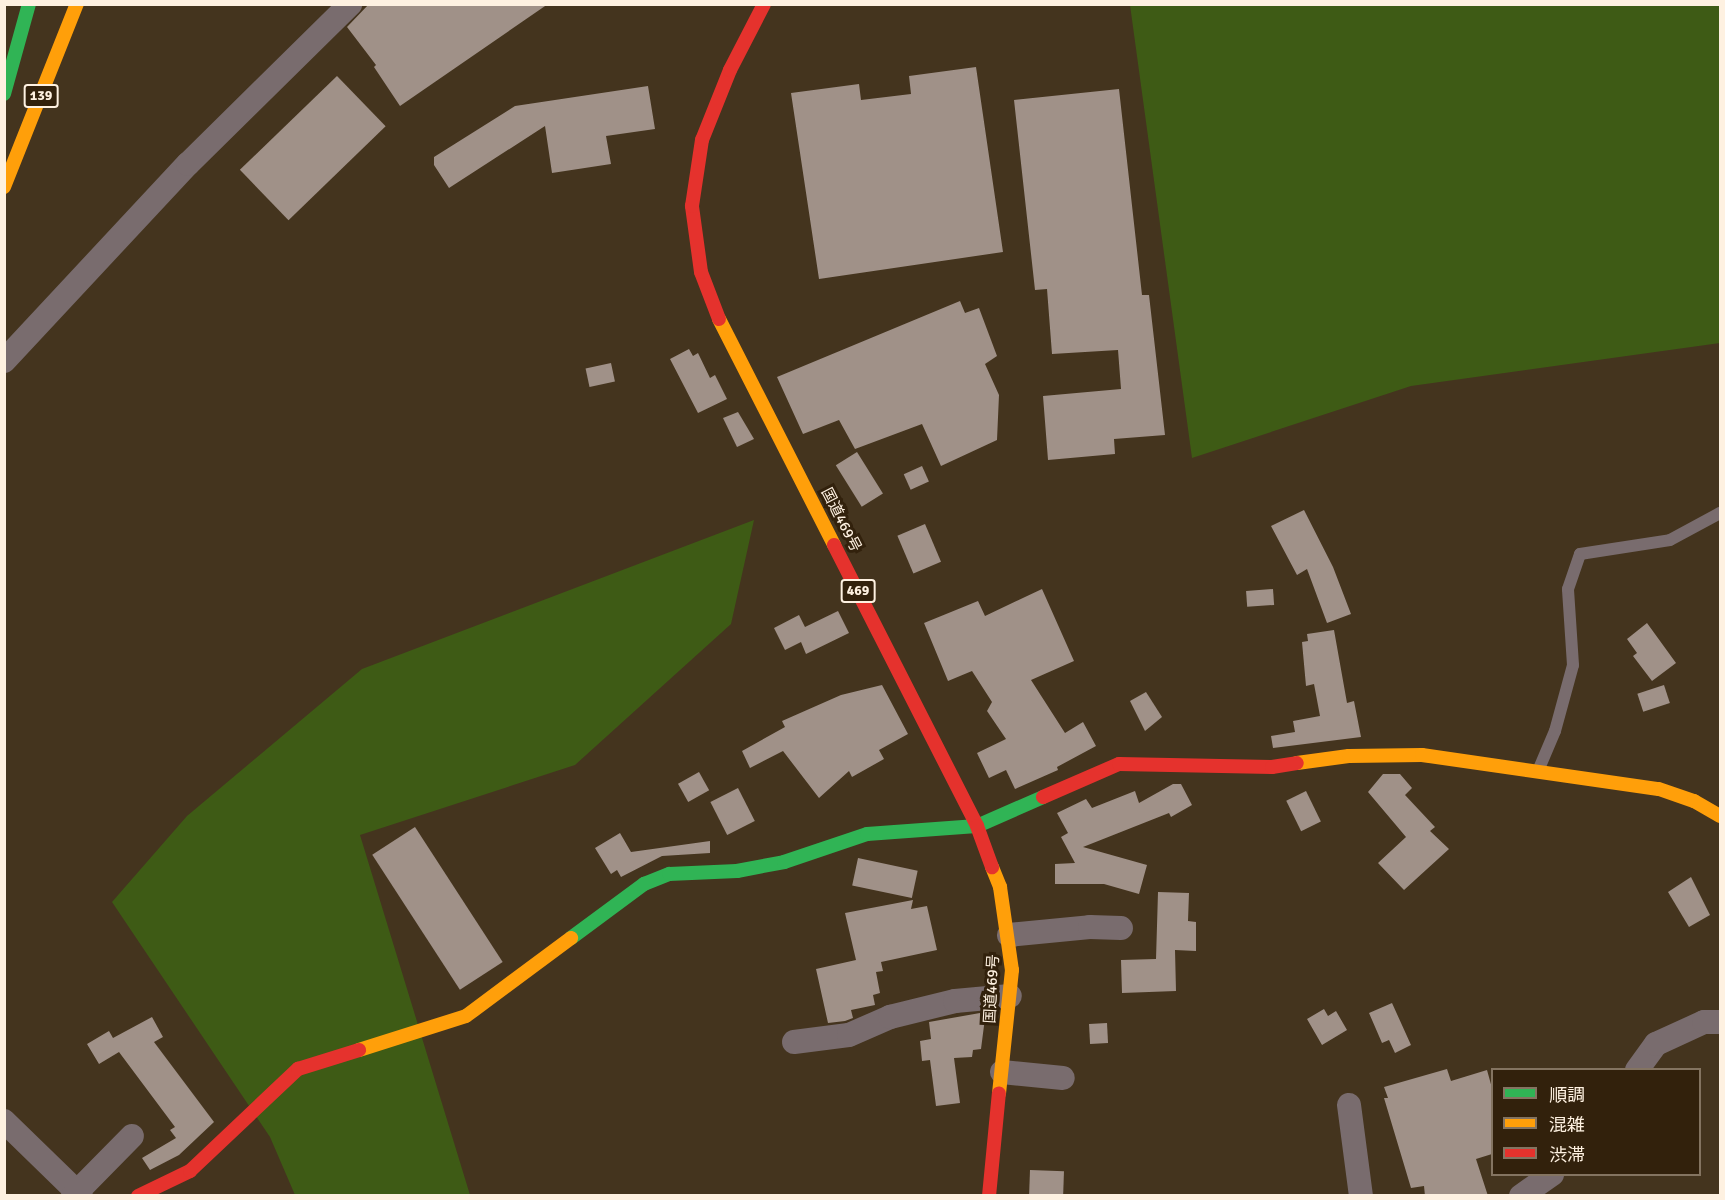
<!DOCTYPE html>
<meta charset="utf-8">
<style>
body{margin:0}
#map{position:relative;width:1725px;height:1200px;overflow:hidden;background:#44341e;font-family:Signika,"Noto Sans JP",sans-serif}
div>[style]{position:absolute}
.green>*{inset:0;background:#3e5b15}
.building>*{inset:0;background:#a09188;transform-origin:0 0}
.lane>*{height:12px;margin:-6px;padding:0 6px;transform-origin:6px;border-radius:6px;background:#796c6e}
.street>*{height:24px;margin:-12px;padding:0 12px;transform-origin:12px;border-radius:12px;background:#796c6e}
.fast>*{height:14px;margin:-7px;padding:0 7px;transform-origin:7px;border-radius:7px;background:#30b455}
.slow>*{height:14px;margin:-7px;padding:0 7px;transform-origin:7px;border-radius:7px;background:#ff9f0a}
.jam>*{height:14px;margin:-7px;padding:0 7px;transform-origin:7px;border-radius:7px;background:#e5322d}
span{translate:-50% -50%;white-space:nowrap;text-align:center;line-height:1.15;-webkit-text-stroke:6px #32210c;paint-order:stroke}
.shield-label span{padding:2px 4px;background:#32210c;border:2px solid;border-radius:4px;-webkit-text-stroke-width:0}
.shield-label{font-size:14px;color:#fef1e1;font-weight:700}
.street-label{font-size:15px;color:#fef1e1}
.frame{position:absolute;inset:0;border:6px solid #fef1e1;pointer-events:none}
.legend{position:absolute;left:1491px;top:1068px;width:210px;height:108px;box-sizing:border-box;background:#32210c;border:2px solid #847461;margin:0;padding:8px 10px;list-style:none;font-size:18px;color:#fef1e1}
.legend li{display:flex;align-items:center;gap:12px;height:30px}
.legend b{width:30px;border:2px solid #847461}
</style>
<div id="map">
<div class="green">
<div style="clip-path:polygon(1130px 5px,1720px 5px,1720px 343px,1411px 386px,1192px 458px)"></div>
<div style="clip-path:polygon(754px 520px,731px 624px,575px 765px,360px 835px,470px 1195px,295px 1195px,270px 1137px,112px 902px,187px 816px,362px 669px)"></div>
</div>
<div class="building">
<div style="clip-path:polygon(369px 4px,548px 4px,400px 106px,374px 67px,376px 65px,347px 27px)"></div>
<div style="clip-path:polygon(976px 67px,1003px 252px,819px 279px,791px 93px,859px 84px,861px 100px,911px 94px,909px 76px)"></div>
<div style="left:337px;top:76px;width:70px;height:135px;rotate:46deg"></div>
<div style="clip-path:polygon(648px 86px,655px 129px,606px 136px,611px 164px,552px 173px,545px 126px,449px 188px,434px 165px,434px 157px,515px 106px)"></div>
<div style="clip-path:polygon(1119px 89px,1142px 295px,1149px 295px,1165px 435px,1114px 439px,1115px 454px,1048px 460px,1043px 396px,1121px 389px,1118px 350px,1052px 354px,1047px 289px,1035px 290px,1014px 100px)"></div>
<div style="clip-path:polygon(960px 301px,965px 313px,979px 308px,997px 356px,985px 364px,999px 395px,997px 440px,941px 466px,922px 424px,855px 449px,839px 420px,803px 434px,777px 377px)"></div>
<div style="clip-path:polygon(689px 349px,693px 356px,698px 353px,710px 378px,715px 375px,727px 399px,698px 413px,670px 359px)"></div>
<div style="left:611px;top:363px;width:19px;height:26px;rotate:78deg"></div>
<div style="clip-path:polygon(738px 412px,754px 439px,737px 447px,723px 418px)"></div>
<div style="left:857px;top:452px;width:49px;height:25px;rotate:58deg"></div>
<div style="left:922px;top:466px;width:17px;height:20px;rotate:66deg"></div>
<div style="clip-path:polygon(1304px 510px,1333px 567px,1351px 614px,1327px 623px,1307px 569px,1297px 575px,1271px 526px)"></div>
<div style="left:925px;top:524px;width:41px;height:30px;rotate:67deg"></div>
<div style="clip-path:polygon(1042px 589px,1074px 661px,1031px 680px,1065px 733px,1083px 722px,1096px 746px,1057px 767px,1058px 770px,1015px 789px,1006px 770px,989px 778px,977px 753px,1006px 739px,987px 711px,992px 702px,972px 671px,948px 681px,924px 623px,978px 601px,985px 616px)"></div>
<div style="left:1273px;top:589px;width:16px;height:27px;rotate:86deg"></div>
<div style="clip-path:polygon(838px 611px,849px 633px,806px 654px,801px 642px,785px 650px,774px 628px,799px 615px,805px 627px)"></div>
<div style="clip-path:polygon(1647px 623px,1676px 663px,1652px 681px,1633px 656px,1637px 653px,1627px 639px)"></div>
<div style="clip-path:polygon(1334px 630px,1347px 703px,1354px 701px,1361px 737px,1273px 748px,1271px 736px,1295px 732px,1293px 721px,1320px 716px,1314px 684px,1306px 686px,1302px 642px,1308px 641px,1307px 634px)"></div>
<div style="clip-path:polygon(882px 685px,908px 734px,879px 750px,884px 759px,852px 777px,849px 771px,819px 798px,783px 751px,750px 768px,742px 751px,785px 727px,782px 721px,841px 695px)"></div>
<div style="left:1664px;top:685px;width:19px;height:28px;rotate:72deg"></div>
<div style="clip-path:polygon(1146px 692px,1162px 717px,1145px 731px,1130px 701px)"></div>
<div style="left:699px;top:772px;width:21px;height:24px;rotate:61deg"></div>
<div style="clip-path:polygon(1383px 774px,1400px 774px,1412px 788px,1405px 795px,1435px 827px,1430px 831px,1449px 849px,1404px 890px,1378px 863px,1406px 837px,1368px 792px)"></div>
<div style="clip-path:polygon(1173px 784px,1181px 784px,1192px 805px,1171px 817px,1169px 813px,1083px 847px,1147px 865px,1139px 894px,1104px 884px,1055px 884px,1055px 864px,1075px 863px,1061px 837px,1068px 833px,1057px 813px,1086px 799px,1092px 808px,1135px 791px,1139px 803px)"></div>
<div style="left:738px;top:788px;width:37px;height:31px;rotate:63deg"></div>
<div style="left:1306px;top:791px;width:34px;height:22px;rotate:64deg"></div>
<div style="left:415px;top:827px;width:161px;height:51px;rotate:57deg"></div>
<div style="clip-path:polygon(620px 833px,631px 852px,710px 841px,710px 853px,662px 856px,621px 877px,617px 870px,611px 874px,595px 848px)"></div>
<div style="left:858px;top:858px;width:61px;height:28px;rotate:12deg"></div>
<div style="clip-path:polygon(1691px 877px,1710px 915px,1689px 927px,1668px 892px)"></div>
<div style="clip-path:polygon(1158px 892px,1189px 893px,1188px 921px,1196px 922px,1196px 951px,1175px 950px,1176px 991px,1122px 993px,1121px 960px,1156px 959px)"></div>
<div style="clip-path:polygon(913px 900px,911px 909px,927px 906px,937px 950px,881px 962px,883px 971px,876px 972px,880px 993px,873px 995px,875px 1005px,851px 1010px,853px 1018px,845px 1021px,828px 1023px,816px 969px,856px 960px,845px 913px)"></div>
<div style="clip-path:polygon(1392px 1003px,1411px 1045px,1395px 1053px,1389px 1040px,1382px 1043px,1369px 1013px)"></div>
<div style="clip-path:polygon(1324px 1009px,1328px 1016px,1336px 1011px,1347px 1030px,1322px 1045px,1307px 1019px)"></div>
<div style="clip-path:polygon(980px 1013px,985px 1018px,981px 1049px,973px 1050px,972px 1057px,954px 1058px,960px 1103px,936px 1106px,930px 1060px,922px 1061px,920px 1041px,931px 1039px,929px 1022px)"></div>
<div style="clip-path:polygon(152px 1017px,163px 1037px,154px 1042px,214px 1122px,179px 1155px,150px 1170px,142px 1158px,176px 1138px,170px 1130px,175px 1127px,119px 1052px,99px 1064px,87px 1044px,109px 1031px,113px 1038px)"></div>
<div style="left:1107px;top:1023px;width:20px;height:18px;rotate:87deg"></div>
<div style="clip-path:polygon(1447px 1069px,1451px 1081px,1487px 1070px,1492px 1088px,1492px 1154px,1476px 1159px,1488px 1196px,1425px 1196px,1424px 1186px,1411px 1188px,1384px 1098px,1388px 1098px,1384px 1087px)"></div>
<div style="left:1030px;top:1170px;width:34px;height:26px;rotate:2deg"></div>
</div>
<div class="lane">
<div style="left:1538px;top:771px;width:43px;rotate:-67deg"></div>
<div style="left:1555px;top:731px;width:68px;rotate:-74.7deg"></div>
<div style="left:1573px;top:665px;width:76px;rotate:-93.8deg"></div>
<div style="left:1568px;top:589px;width:37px;rotate:-71deg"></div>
<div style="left:1580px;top:554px;width:91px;rotate:-8.8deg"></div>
<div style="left:1670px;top:540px;width:57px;rotate:-28.4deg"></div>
</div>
<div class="street">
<div style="left:4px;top:361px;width:270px;rotate:-47deg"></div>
<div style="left:188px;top:164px;width:228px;rotate:-44.6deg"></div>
<div style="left:1009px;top:935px;width:81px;rotate:-5.6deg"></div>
<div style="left:1090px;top:927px;width:31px;rotate:2deg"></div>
<div style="left:794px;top:1042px;width:55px;rotate:-7.3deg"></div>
<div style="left:849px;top:1035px;width:45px;rotate:-23.7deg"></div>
<div style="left:890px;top:1017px;width:67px;rotate:-13.8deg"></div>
<div style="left:955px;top:1001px;width:55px;rotate:-5.2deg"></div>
<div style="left:1637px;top:1070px;width:32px;rotate:-54deg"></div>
<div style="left:1656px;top:1044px;width:53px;rotate:-24.6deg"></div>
<div style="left:1704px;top:1022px;width:16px"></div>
<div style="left:1002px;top:1072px;width:61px;rotate:5.6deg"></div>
<div style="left:1349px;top:1105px;width:92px;rotate:82.5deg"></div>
<div style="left:4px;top:1121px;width:107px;rotate:44.2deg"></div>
<div style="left:73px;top:1196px;width:84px;rotate:-45.5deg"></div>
<div style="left:1521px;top:1196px;width:38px;rotate:-35deg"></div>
</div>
<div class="fast">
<div style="left:4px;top:94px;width:93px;rotate:-74.5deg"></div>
<div style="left:571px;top:938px;width:91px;rotate:-36.5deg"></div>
<div style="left:644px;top:884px;width:27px;rotate:-22deg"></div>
<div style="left:669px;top:874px;width:68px;rotate:-2.5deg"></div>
<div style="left:737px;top:871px;width:48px;rotate:-10.8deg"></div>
<div style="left:784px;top:862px;width:88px;rotate:-18.6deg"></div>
<div style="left:867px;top:834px;width:110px;rotate:-4.2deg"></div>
<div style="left:977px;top:826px;width:72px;rotate:-23.7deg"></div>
</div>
<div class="slow">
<div style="left:4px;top:187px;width:197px;rotate:-68.3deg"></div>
<div style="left:719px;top:319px;width:254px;rotate:63deg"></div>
<div style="left:1297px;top:763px;width:52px;rotate:-7.7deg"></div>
<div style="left:1349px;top:756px;width:73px;rotate:-0.8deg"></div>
<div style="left:1422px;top:755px;width:239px;rotate:8.2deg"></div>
<div style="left:1659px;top:789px;width:37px;rotate:19deg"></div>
<div style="left:1694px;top:801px;width:30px;rotate:30deg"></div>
<div style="left:992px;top:867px;width:22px;rotate:68deg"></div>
<div style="left:1000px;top:887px;width:84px;rotate:81.8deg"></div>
<div style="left:1012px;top:970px;width:124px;rotate:96deg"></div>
<div style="left:359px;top:1050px;width:112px;rotate:-17.6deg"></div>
<div style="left:466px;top:1016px;width:131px;rotate:-36.6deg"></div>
</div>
<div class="jam">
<div style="left:719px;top:319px;width:50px;rotate:-111deg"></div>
<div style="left:701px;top:272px;width:67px;rotate:-97.8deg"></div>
<div style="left:692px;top:206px;width:67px;rotate:-81.4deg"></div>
<div style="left:702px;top:140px;width:75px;rotate:-68.2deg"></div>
<div style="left:730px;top:70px;width:74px;rotate:-62.7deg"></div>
<div style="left:834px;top:545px;width:315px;rotate:63deg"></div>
<div style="left:977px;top:826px;width:44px;rotate:69.9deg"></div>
<div style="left:1043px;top:797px;width:83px;rotate:-23.5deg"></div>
<div style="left:1119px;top:764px;width:153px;rotate:1.1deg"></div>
<div style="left:1272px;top:767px;width:25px;rotate:-9deg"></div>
<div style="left:138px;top:1196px;width:58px;rotate:-25.7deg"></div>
<div style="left:190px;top:1171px;width:149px;rotate:-43.4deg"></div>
<div style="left:298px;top:1069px;width:64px;rotate:-17.3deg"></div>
<div style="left:989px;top:1196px;width:103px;rotate:-84.5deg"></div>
</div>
<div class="shield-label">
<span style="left:41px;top:96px">139</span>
<span style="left:858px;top:591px">469</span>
</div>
<div class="street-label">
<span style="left:841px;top:520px;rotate:63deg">国道469号</span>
<span style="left:992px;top:989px;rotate:-87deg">国道469号</span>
</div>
<div class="frame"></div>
<ul class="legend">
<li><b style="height:8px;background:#30b455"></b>順調</li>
<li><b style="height:8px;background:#ff9f0a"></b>混雑</li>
<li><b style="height:8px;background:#e5322d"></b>渋滞</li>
</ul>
</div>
